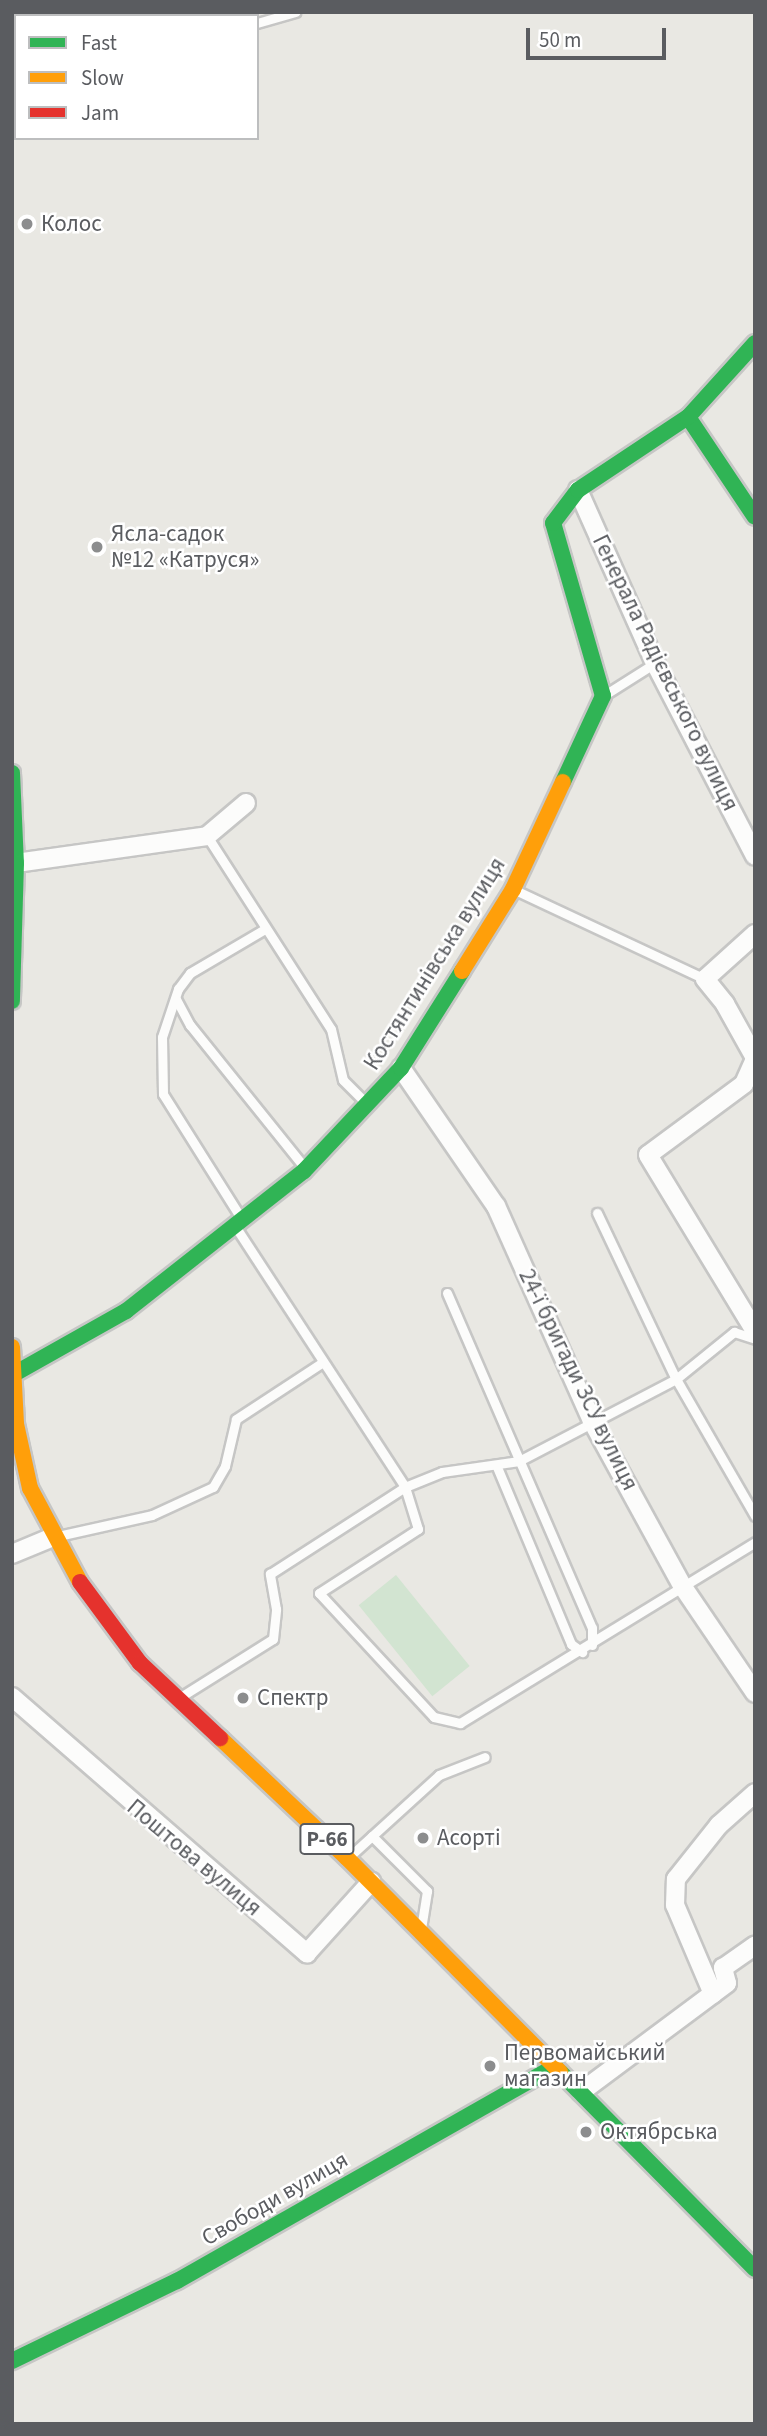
<!DOCTYPE html>
<meta charset="utf-8">
<style>
body{margin:0}
#map{position:relative;width:767px;height:2436px;overflow:hidden;background:#e9e8e3;font-family:"Source Sans 3",sans-serif}
div>[style]{position:absolute}
.green>*{inset:0;background:#d2e4d1;transform-origin:0 0}
.roads{filter:drop-shadow(2px 0 #c6c6c5) drop-shadow(-2px 0 #c6c6c5) drop-shadow(0 2px #c6c6c5) drop-shadow(0 -2px #c6c6c5)}
.lane>*{height:9px;margin:-4.5px;padding:0 4.5px;transform-origin:4.5px;border-radius:4.5px;background:#fcfcfb}
.street>*{height:18px;margin:-9px;padding:0 9px;transform-origin:9px;border-radius:9px;background:#fcfcfb}
.fast>*{height:16px;margin:-8px;padding:0 8px;transform-origin:8px;border-radius:8px;background:#30b455}
.slow>*{height:16px;margin:-8px;padding:0 8px;transform-origin:8px;border-radius:8px;background:#ff9f0a}
.jam>*{height:16px;margin:-8px;padding:0 8px;transform-origin:8px;border-radius:8px;background:#e5322d}
.dots>*{width:19px;height:19px;translate:-50% -50%;box-sizing:border-box;border:4px solid #fff;border-radius:50%}
span{translate:-50% -50%;white-space:nowrap;text-align:center;line-height:1.15;-webkit-text-stroke:5px #fff;paint-order:stroke}
.shield-label span{padding:2px 5px;background:#fff;border:2px solid;border-radius:5px;-webkit-text-stroke-width:0}
.shield-label{font-size:21px;color:#5a5c60;font-weight:700}
.poi-label{font-size:23px;color:#5a5c60}
.left{translate:0 -50%;text-align:left}
.street-label{font-size:23px;color:#5a5c60}
.frame{position:absolute;inset:0;border:14px solid #5a5c60;pointer-events:none}
.legend{position:absolute;left:14px;top:14px;width:245px;height:126px;box-sizing:border-box;background:#fff;border:2px solid #bdbebf;margin:0;padding:9px 12px;list-style:none;font-size:21px;color:#5a5c60}
.legend li{display:flex;align-items:center;gap:14px;height:35px}
.legend b{width:35px;border:2px solid #bdbebf}
.scale{position:absolute;left:526px;top:28px;width:140px;height:32px;box-sizing:border-box;border:4px solid #5a5c60;border-top:0;padding-left:9px;font-size:21px;line-height:24px;white-space:nowrap;color:#5a5c60;-webkit-text-stroke:5px #fff;paint-order:stroke}
</style>
<div id="map">
<div class="green">
<div style="left:396px;top:1575px;width:117px;height:48px;rotate:51deg"></div>
</div>
<div class="roads">
<div class="lane">
<div style="left:121px;top:12px;width:4px;rotate:63deg"></div>
<div style="left:257px;top:23px;width:40px;rotate:-16deg"></div>
<div style="left:606px;top:694px;width:58px;rotate:-32.3deg"></div>
<div style="left:207px;top:836px;width:229px;rotate:57.3deg"></div>
<div style="left:331px;top:1029px;width:52px;rotate:76.8deg"></div>
<div style="left:343px;top:1080px;width:35px;rotate:45deg"></div>
<div style="left:515px;top:890px;width:210px;rotate:25.1deg"></div>
<div style="left:176px;top:999px;width:30px;rotate:62deg"></div>
<div style="left:190px;top:1025px;width:182px;rotate:51.2deg"></div>
<div style="left:597px;top:1213px;width:184px;rotate:64.6deg"></div>
<div style="left:676px;top:1379px;width:158px;rotate:60deg"></div>
<div style="left:241px;top:1218px;width:146px;rotate:-122.2deg"></div>
<div style="left:163px;top:1094px;width:57px;rotate:-91deg"></div>
<div style="left:162px;top:1037px;width:51px;rotate:-71.6deg"></div>
<div style="left:178px;top:989px;width:20px;rotate:-53deg"></div>
<div style="left:190px;top:973px;width:87px;rotate:-30.4deg"></div>
<div style="left:235px;top:1226px;width:311px;rotate:56.9deg"></div>
<div style="left:405px;top:1487px;width:44px;rotate:72.8deg"></div>
<div style="left:418px;top:1529px;width:118px;rotate:147.1deg"></div>
<div style="left:319px;top:1593px;width:169px;rotate:47.2deg"></div>
<div style="left:434px;top:1717px;width:27px;rotate:13deg"></div>
<div style="left:460px;top:1723px;width:346px;rotate:-31.5deg"></div>
<div style="left:447px;top:1293px;width:365px;rotate:66.6deg"></div>
<div style="left:592px;top:1628px;width:17px;rotate:90deg"></div>
<div style="left:497px;top:1467px;width:192px;rotate:67.3deg"></div>
<div style="left:571px;top:1644px;width:14px;rotate:36deg"></div>
<div style="left:58px;top:1536px;width:96px;rotate:-12.6deg"></div>
<div style="left:152px;top:1515px;width:67px;rotate:-24.7deg"></div>
<div style="left:213px;top:1487px;width:24px;rotate:-60deg"></div>
<div style="left:225px;top:1466px;width:48px;rotate:-76.8deg"></div>
<div style="left:236px;top:1419px;width:104px;rotate:-33.2deg"></div>
<div style="left:182px;top:1696px;width:107px;rotate:-32.1deg"></div>
<div style="left:273px;top:1639px;width:30px;rotate:-84deg"></div>
<div style="left:276px;top:1609px;width:36px;rotate:-100deg"></div>
<div style="left:270px;top:1574px;width:161px;rotate:-32.8deg"></div>
<div style="left:405px;top:1487px;width:40px;rotate:-22deg"></div>
<div style="left:442px;top:1472px;width:78px;rotate:-8.1deg"></div>
<div style="left:519px;top:1461px;width:177px;rotate:-27.6deg"></div>
<div style="left:676px;top:1379px;width:75px;rotate:-39deg"></div>
<div style="left:734px;top:1332px;width:22px;rotate:18deg"></div>
<div style="left:372px;top:1836px;width:78px;rotate:45deg"></div>
<div style="left:427px;top:1891px;width:36px;rotate:99deg"></div>
<div style="left:350px;top:1856px;width:120px;rotate:-42.3deg"></div>
<div style="left:439px;top:1775px;width:49px;rotate:-21.4deg"></div>
</div>
<div class="street">
<div style="left:578px;top:490px;width:189px;rotate:66deg"></div>
<div style="left:655px;top:663px;width:217px;rotate:62.6deg"></div>
<div style="left:16px;top:863px;width:193px;rotate:-8deg"></div>
<div style="left:207px;top:836px;width:51px;rotate:-40.2deg"></div>
<div style="left:755px;top:934px;width:67px;rotate:138deg"></div>
<div style="left:705px;top:979px;width:32px;rotate:51deg"></div>
<div style="left:725px;top:1004px;width:62px;rotate:60.9deg"></div>
<div style="left:755px;top:1059px;width:27px;rotate:114deg"></div>
<div style="left:744px;top:1084px;width:119px;rotate:143.5deg"></div>
<div style="left:648px;top:1155px;width:206px;rotate:58.7deg"></div>
<div style="left:401px;top:1068px;width:168px;rotate:55.5deg"></div>
<div style="left:496px;top:1206px;width:235px;rotate:65.9deg"></div>
<div style="left:592px;top:1421px;width:189px;rotate:61.3deg"></div>
<div style="left:683px;top:1587px;width:128px;rotate:55.8deg"></div>
<div style="left:12px;top:1554px;width:44px;rotate:-22.5deg"></div>
<div style="left:12px;top:1697px;width:391px;rotate:41deg"></div>
<div style="left:307px;top:1953px;width:96px;rotate:-48deg"></div>
<div style="left:713px;top:1994px;width:97px;rotate:-113.1deg"></div>
<div style="left:675px;top:1905px;width:26px;rotate:-88deg"></div>
<div style="left:676px;top:1879px;width:69px;rotate:-51.5deg"></div>
<div style="left:719px;top:1825px;width:48px;rotate:-41.6deg"></div>
<div style="left:581px;top:2092px;width:182px;rotate:-36.7deg"></div>
<div style="left:727px;top:1983px;width:16px;rotate:-105deg"></div>
<div style="left:723px;top:1968px;width:39px;rotate:-35deg"></div>
</div>
<div class="fast">
<div style="left:688px;top:417px;width:120px;rotate:56.2deg"></div>
<div style="left:12px;top:773px;width:90px;rotate:87.5deg"></div>
<div style="left:16px;top:863px;width:138px;rotate:91.7deg"></div>
<div style="left:563px;top:782px;width:95px;rotate:-65.1deg"></div>
<div style="left:603px;top:696px;width:180px;rotate:-106.1deg"></div>
<div style="left:553px;top:523px;width:41px;rotate:-52.9deg"></div>
<div style="left:578px;top:490px;width:132px;rotate:-33.6deg"></div>
<div style="left:688px;top:417px;width:100px;rotate:-47.8deg"></div>
<div style="left:14px;top:1374px;width:129px;rotate:-29.4deg"></div>
<div style="left:126px;top:1311px;width:226px;rotate:-38.2deg"></div>
<div style="left:304px;top:1171px;width:141px;rotate:-46.7deg"></div>
<div style="left:401px;top:1068px;width:115px;rotate:-57.8deg"></div>
<div style="left:560px;top:2072px;width:277px;rotate:45.3deg"></div>
<div style="left:12px;top:2361px;width:183px;rotate:-25.9deg"></div>
<div style="left:177px;top:2281px;width:435px;rotate:-29.6deg"></div>
</div>
<div class="slow">
<div style="left:462px;top:971px;width:97px;rotate:-58.1deg"></div>
<div style="left:513px;top:889px;width:118px;rotate:-65deg"></div>
<div style="left:12px;top:1347px;width:77px;rotate:87deg"></div>
<div style="left:16px;top:1424px;width:66px;rotate:77.7deg"></div>
<div style="left:30px;top:1488px;width:106px;rotate:62deg"></div>
<div style="left:220px;top:1738px;width:175px;rotate:43.4deg"></div>
<div style="left:347px;top:1858px;width:302px;rotate:45.1deg"></div>
</div>
<div class="jam">
<div style="left:80px;top:1582px;width:101px;rotate:53.5deg"></div>
<div style="left:140px;top:1663px;width:110px;rotate:43.2deg"></div>
</div>
</div>
<div class="dots">
<div style="left:27px;top:224px;background:#8c8d8e"></div>
<div style="left:97px;top:547px;background:#8c8d8e"></div>
<div style="left:243px;top:1698px;background:#8c8d8e"></div>
<div style="left:423px;top:1838px;background:#8c8d8e"></div>
<div style="left:490px;top:2066px;background:#8c8d8e"></div>
<div style="left:586px;top:2132px;background:#8c8d8e"></div>
</div>
<div class="shield-label">
<span style="left:327px;top:1839px">Р-66</span>
</div>
<div class="poi-label">
<span class="left" style="left:41px;top:224px">Колос</span>
<span class="left" style="left:111px;top:547px">Ясла-садок<br>№12 «Катруся»</span>
<span class="left" style="left:257px;top:1698px">Спектр</span>
<span class="left" style="left:437px;top:1838px">Асорті</span>
<span class="left" style="left:504px;top:2066px">Первомайський<br>магазин</span>
<span class="left" style="left:600px;top:2132px">Октябрська</span>
</div>
<div class="street-label">
<span style="left:665px;top:673px;rotate:64deg">Генерала Радієвського вулиця</span>
<span style="left:435px;top:964px;rotate:-58deg">Костянтинівська вулиця</span>
<span style="left:578px;top:1380px;rotate:64deg">24-ї бригади ЗСУ вулиця</span>
<span style="left:194px;top:1858px;rotate:40deg">Поштова вулиця</span>
<span style="left:275px;top:2199px;rotate:-30deg">Свободи вулиця</span>
</div>
<div class="frame"></div>
<ul class="legend">
<li><b style="height:9px;background:#30b455"></b>Fast</li>
<li><b style="height:9px;background:#ff9f0a"></b>Slow</li>
<li><b style="height:9px;background:#e5322d"></b>Jam</li>
</ul>
<div class="scale">50 m</div>
</div>
